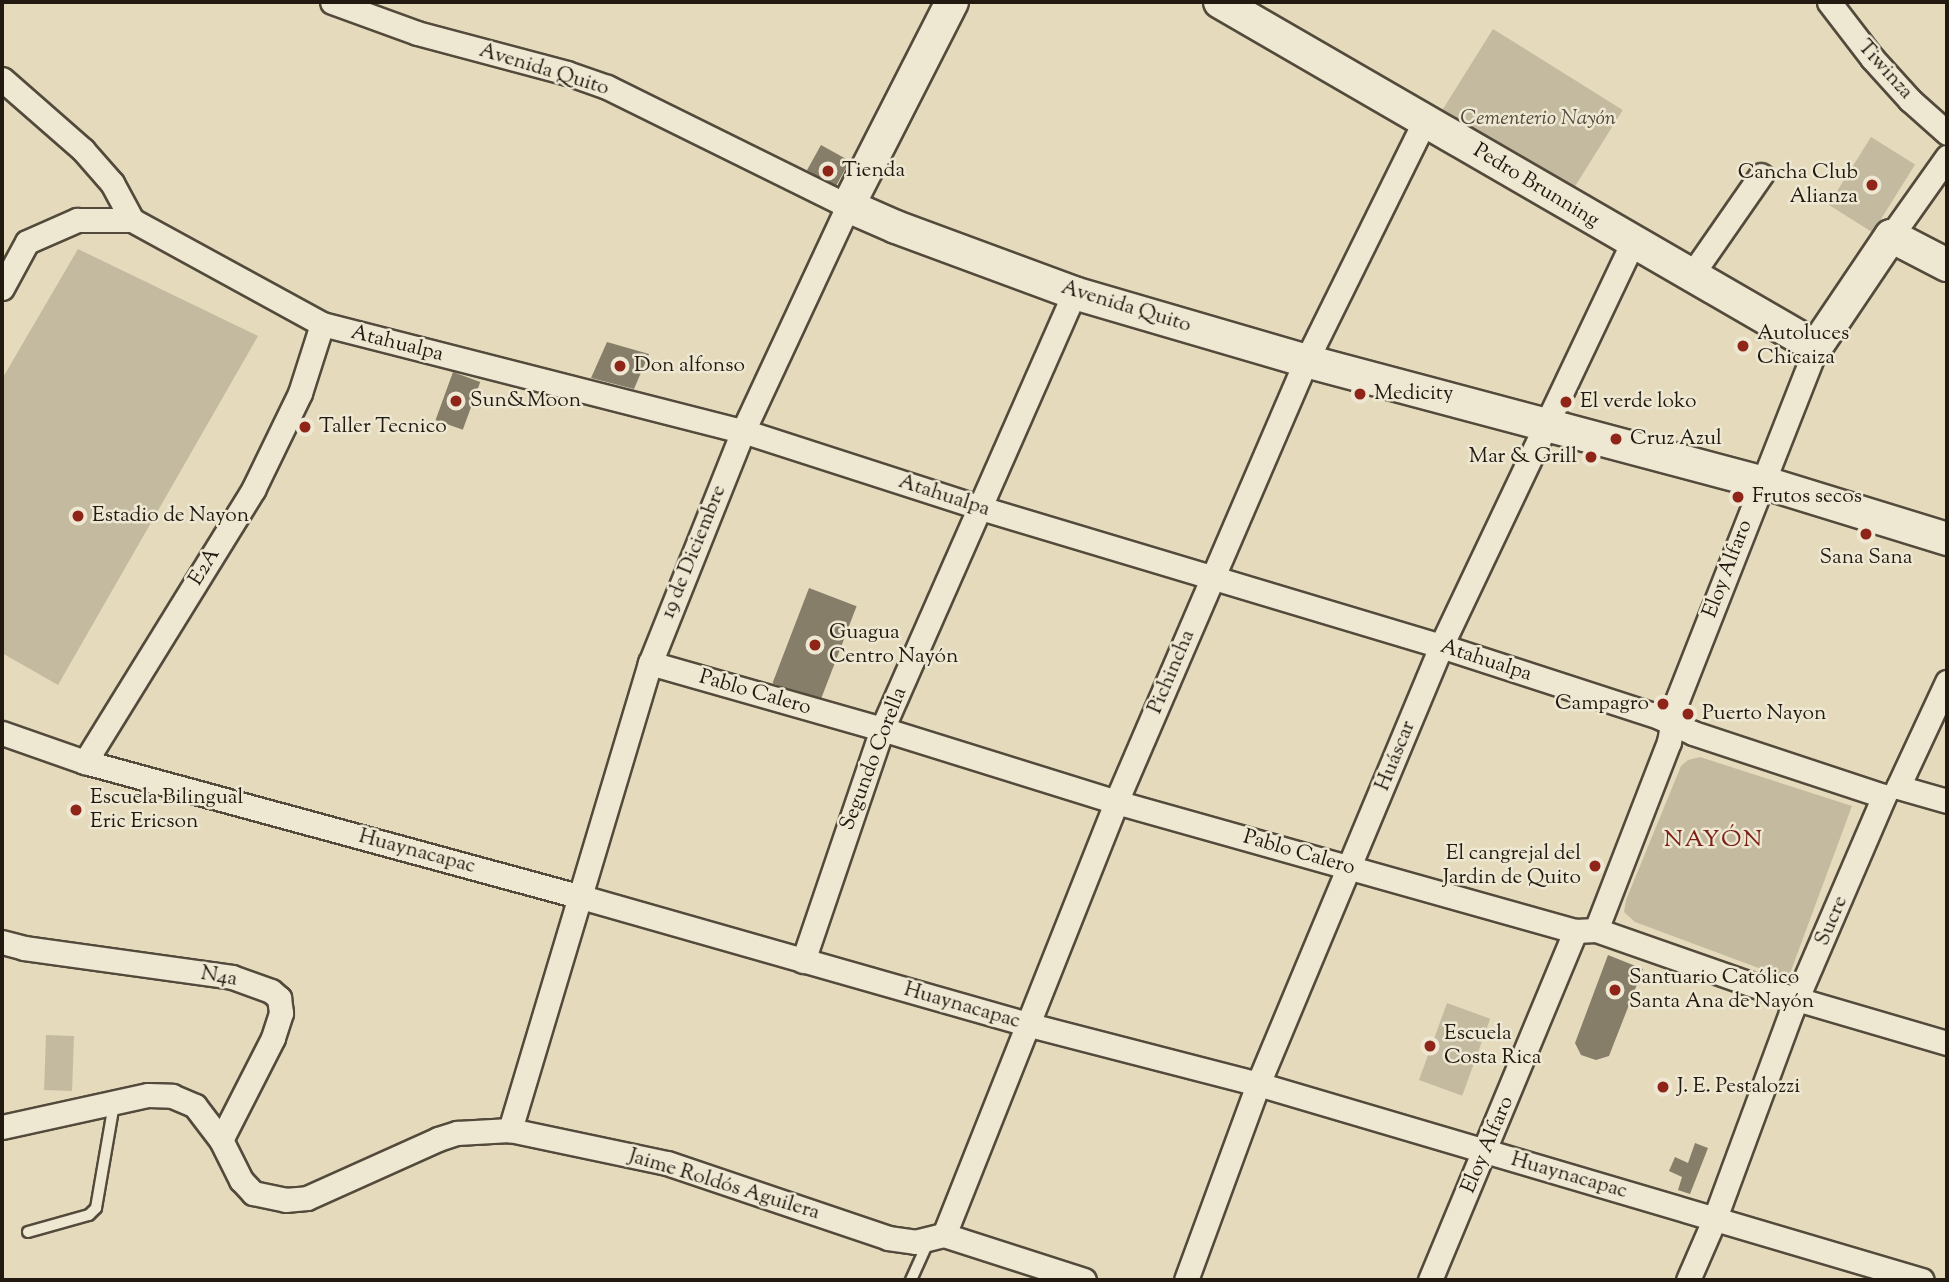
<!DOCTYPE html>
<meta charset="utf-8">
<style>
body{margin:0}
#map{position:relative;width:1949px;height:1282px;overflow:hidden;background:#e5dbbc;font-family:"Sorts Mill Goudy",serif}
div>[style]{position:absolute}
.green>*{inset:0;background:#c4ba9f;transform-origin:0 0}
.building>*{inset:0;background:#877e6a;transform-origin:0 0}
.roads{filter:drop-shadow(2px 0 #534a3c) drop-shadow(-2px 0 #534a3c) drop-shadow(0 2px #534a3c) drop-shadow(0 -2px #534a3c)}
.lane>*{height:10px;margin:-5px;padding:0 5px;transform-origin:5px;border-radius:5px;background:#eee8d3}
.street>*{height:23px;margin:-11.5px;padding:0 11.5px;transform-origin:11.5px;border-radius:11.5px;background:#eee8d3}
.secondary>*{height:32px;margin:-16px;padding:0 16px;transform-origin:16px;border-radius:16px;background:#eee8d3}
.dots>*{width:19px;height:19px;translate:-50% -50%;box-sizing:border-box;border:4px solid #eee8d3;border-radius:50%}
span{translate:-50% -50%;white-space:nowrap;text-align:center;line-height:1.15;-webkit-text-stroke:5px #eee8d3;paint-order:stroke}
.street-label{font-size:21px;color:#221a11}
.park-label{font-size:21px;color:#534a3c;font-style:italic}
.poi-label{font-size:21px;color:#221a11}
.left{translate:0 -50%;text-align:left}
.right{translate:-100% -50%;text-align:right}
.quarter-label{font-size:24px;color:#7a1f14;letter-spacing:2px}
.frame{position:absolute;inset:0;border:4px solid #221a11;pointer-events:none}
</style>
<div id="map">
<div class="green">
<div style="left:1493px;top:29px;width:153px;height:105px;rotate:32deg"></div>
<div style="left:1871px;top:137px;width:52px;height:80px;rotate:32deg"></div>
<div style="clip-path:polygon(78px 249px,258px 336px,58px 685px,2px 653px,2px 379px)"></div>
<div style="clip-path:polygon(1700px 757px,1852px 806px,1788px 979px,1635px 922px,1624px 912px,1626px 900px,1681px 766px,1688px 760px)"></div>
<div style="left:1447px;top:1003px;width:46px;height:82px;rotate:20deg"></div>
<div style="left:46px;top:1035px;width:28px;height:55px;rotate:2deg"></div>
</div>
<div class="building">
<div style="left:821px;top:145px;width:33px;height:29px;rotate:29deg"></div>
<div style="clip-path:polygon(607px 342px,649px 354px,634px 389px,591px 378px)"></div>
<div style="left:453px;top:372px;width:29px;height:51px;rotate:20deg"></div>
<div style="left:809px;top:588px;width:51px;height:102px;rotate:21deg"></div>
<div style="clip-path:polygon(1608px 955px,1643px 969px,1609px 1056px,1596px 1060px,1581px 1055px,1575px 1043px)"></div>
<div style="clip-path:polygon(1695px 1143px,1708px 1148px,1690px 1194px,1678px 1190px,1682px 1177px,1669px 1171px,1675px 1157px,1688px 1163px)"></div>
</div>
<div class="roads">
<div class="lane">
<div style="left:28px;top:1232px;width:63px;rotate:-15.6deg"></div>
<div style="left:89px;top:1215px;width:10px;rotate:-45deg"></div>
<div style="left:96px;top:1208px;width:106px;rotate:-80.2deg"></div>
<div style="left:911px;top:1280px;width:46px;rotate:-65.7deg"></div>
</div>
<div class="street">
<div style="left:332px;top:2px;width:90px;rotate:20deg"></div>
<div style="left:417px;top:33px;width:155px;rotate:14.9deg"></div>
<div style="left:567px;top:73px;width:42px;rotate:19.3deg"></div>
<div style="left:607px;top:87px;width:269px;rotate:26.3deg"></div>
<div style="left:848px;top:206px;width:248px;rotate:115deg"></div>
<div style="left:743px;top:431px;width:250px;rotate:111.8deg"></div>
<div style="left:650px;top:663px;width:488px;rotate:106.7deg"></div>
<div style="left:1829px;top:2px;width:71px;rotate:52.5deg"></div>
<div style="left:1872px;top:58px;width:57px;rotate:47.9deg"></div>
<div style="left:1910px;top:100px;width:50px;rotate:41.7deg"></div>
<div style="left:2px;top:79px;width:108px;rotate:41.2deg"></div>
<div style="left:83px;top:150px;width:44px;rotate:48.7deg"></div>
<div style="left:112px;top:183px;width:42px;rotate:61.6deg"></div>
<div style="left:132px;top:220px;width:217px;rotate:28.7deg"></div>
<div style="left:322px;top:324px;width:434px;rotate:14.3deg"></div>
<div style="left:743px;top:431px;width:250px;rotate:17.9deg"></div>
<div style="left:981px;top:508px;width:480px;rotate:16.7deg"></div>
<div style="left:1441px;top:646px;width:229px;rotate:18deg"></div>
<div style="left:1659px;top:717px;width:38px;rotate:25deg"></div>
<div style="left:1693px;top:733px;width:201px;rotate:18.3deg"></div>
<div style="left:1891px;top:236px;width:97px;rotate:-54.7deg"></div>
<div style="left:1690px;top:277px;width:124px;rotate:-55.2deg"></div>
<div style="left:2px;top:288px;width:52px;rotate:-61.5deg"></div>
<div style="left:27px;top:242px;width:55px;rotate:-23.7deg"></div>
<div style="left:77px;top:220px;width:55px"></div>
<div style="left:650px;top:663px;width:241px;rotate:15.9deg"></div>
<div style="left:882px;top:729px;width:245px;rotate:17.3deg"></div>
<div style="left:1116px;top:802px;width:477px;rotate:15.7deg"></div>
<div style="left:1575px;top:931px;width:21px;rotate:-3deg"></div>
<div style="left:1596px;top:930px;width:191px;rotate:19.3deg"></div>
<div style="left:1776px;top:993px;width:178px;rotate:16.3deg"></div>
<div style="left:2px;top:733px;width:88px;rotate:19.3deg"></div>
<div style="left:85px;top:762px;width:511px;rotate:15.21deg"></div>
<div style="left:578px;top:896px;width:466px;rotate:15.9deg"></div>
<div style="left:1026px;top:1024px;width:240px;rotate:14.5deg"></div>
<div style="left:1258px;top:1084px;width:692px;rotate:16.45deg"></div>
<div style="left:85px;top:762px;width:320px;rotate:-58.3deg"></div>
<div style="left:253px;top:490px;width:108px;rotate:-64.1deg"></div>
<div style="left:300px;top:393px;width:72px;rotate:-72.3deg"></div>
<div style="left:1898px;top:787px;width:116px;rotate:-65deg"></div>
<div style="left:1898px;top:787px;width:51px;rotate:15.9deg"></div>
<div style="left:1596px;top:930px;width:202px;rotate:-68.8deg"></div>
<div style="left:1669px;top:742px;width:40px;rotate:-80deg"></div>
<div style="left:1676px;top:703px;width:383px;rotate:-68.5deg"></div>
<div style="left:2px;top:942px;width:23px;rotate:15deg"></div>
<div style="left:24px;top:948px;width:210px;rotate:7.9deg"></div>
<div style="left:232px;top:977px;width:41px;rotate:19.7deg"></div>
<div style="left:271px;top:991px;width:11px;rotate:41deg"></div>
<div style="left:279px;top:998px;width:15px;rotate:82deg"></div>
<div style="left:281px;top:1013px;width:26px;rotate:108deg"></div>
<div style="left:273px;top:1038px;width:114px;rotate:117deg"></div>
<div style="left:803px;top:961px;width:245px;rotate:-71.2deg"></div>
<div style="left:882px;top:729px;width:476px;rotate:-66.2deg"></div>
<div style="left:2px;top:1127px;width:149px;rotate:-12.4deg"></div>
<div style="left:148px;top:1095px;width:24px;rotate:2deg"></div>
<div style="left:172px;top:1096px;width:25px;rotate:23deg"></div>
<div style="left:195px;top:1106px;width:43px;rotate:52.6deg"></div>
<div style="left:221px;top:1140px;width:45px;rotate:63.4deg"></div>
<div style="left:241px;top:1180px;width:18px;rotate:47deg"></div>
<div style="left:253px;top:1193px;width:33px;rotate:12deg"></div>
<div style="left:285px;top:1200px;width:22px;rotate:-5deg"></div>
<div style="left:307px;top:1198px;width:144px;rotate:-24.2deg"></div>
<div style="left:438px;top:1139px;width:20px;rotate:-18deg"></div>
<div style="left:457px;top:1133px;width:53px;rotate:-3.2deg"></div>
<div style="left:510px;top:1130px;width:160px;rotate:11.9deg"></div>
<div style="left:667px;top:1163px;width:233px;rotate:18.7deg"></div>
<div style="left:888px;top:1238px;width:27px;rotate:8deg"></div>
<div style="left:915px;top:1242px;width:30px;rotate:-14deg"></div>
<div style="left:944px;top:1235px;width:147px;rotate:17.8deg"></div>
<div style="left:944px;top:1235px;width:466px;rotate:-68.3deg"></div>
<div style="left:1116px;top:802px;width:480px;rotate:-66.7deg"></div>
<div style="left:1306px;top:361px;width:269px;rotate:-63.7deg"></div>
<div style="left:1186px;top:1280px;width:209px;rotate:-69.8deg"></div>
<div style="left:1258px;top:1084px;width:475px;rotate:-67.3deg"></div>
<div style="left:1441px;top:646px;width:446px;rotate:-64.6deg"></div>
<div style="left:1430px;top:1280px;width:378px;rotate:-67.4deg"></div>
<div style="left:1688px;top:1280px;width:68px;rotate:-66.5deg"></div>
<div style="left:1715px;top:1218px;width:220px;rotate:-69.7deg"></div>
<div style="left:1791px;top:1012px;width:235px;rotate:-66.7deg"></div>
</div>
<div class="secondary">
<div style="left:952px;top:2px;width:229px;rotate:117deg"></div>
<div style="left:848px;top:206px;width:52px;rotate:23.6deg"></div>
<div style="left:896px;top:227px;width:190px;rotate:20.3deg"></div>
<div style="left:1074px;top:293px;width:242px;rotate:16.3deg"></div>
<div style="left:1306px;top:361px;width:472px;rotate:14.9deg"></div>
<div style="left:1762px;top:482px;width:194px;rotate:17.1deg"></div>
<div style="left:1220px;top:2px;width:689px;rotate:30.06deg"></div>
<div style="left:1816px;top:347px;width:134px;rotate:-56deg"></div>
<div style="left:1891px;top:236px;width:63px;rotate:27.4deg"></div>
</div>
</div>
<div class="dots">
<div style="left:828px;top:171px;background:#8f2418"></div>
<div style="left:1872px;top:185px;background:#8f2418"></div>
<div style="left:1743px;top:346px;background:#8f2418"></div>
<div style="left:620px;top:366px;background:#8f2418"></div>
<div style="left:1360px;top:394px;background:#8f2418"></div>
<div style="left:456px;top:401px;background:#8f2418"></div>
<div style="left:1566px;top:402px;background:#8f2418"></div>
<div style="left:305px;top:427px;background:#8f2418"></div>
<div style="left:1616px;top:439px;background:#8f2418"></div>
<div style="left:1591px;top:457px;background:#8f2418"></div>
<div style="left:1738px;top:497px;background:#8f2418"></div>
<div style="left:78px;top:516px;background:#8f2418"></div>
<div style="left:1866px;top:534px;background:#8f2418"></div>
<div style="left:815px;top:645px;background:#8f2418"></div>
<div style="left:1663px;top:704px;background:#8f2418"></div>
<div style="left:1688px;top:714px;background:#8f2418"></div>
<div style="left:76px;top:810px;background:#8f2418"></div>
<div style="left:1595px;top:866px;background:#8f2418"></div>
<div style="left:1615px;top:990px;background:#8f2418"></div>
<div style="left:1430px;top:1046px;background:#8f2418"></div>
<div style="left:1663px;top:1087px;background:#8f2418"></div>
</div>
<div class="street-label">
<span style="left:544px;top:70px;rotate:17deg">Avenida Quito</span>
<span style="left:1885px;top:70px;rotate:48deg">Tiwinza</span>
<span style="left:1536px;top:186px;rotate:31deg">Pedro Brunning</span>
<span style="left:1126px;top:307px;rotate:17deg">Avenida Quito</span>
<span style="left:397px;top:344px;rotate:14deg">Atahualpa</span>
<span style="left:944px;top:496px;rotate:18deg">Atahualpa</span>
<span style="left:694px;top:552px;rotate:-68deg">19 de Diciembre</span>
<span style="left:205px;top:567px;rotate:-58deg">E2A</span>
<span style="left:1728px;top:569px;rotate:-69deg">Eloy Alfaro</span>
<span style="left:1486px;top:661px;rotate:18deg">Atahualpa</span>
<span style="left:1172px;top:672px;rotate:-67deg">Pichincha</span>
<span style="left:755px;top:693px;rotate:16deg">Pablo Calero</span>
<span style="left:1396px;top:756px;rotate:-68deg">Huáscar</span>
<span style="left:874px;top:759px;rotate:-69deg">Segundo Corella</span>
<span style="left:417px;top:852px;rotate:15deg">Huaynacapac</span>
<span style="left:1299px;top:853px;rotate:16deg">Pablo Calero</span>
<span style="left:1832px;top:921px;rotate:-67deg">Sucre</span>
<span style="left:219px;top:977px;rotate:10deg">N4a</span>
<span style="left:962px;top:1006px;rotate:16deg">Huaynacapac</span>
<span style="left:1488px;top:1145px;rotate:-67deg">Eloy Alfaro</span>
<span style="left:1569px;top:1176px;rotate:16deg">Huaynacapac</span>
<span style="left:724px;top:1185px;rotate:17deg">Jaime Roldós Aguilera</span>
</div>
<div class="park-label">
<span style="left:1538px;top:119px">Cementerio Nayón</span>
</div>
<div class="poi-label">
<span class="left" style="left:842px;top:171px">Tienda</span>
<span class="right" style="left:1858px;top:185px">Cancha Club<br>Alianza</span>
<span class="left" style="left:1757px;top:346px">Autoluces<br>Chicaiza</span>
<span class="left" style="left:634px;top:366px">Don alfonso</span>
<span class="left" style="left:1374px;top:394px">Medicity</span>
<span class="left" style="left:470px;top:401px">Sun&amp;Moon</span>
<span class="left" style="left:1580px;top:402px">El verde loko</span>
<span class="left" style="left:319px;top:427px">Taller Tecnico</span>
<span class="left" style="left:1630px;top:439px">Cruz Azul</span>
<span class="right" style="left:1577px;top:457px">Mar &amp; Grill</span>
<span class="left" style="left:1752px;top:497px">Frutos secos</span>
<span class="left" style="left:92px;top:516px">Estadio de Nayon</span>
<span style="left:1866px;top:558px">Sana Sana</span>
<span class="left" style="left:829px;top:645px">Guagua<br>Centro Nayón</span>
<span class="right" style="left:1649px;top:704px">Campagro</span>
<span class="left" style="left:1702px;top:714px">Puerto Nayon</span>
<span class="left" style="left:90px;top:810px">Escuela Bilingual<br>Eric Ericson</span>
<span class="right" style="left:1581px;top:866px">El cangrejal del<br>Jardin de Quito</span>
<span class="left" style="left:1629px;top:990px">Santuario Católico<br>Santa Ana de Nayón</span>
<span class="left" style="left:1444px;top:1046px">Escuela<br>Costa Rica</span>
<span class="left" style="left:1677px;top:1087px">J. E. Pestalozzi</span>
</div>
<div class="quarter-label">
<span style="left:1714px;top:841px">NAYÓN</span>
</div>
<div class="frame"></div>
</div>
